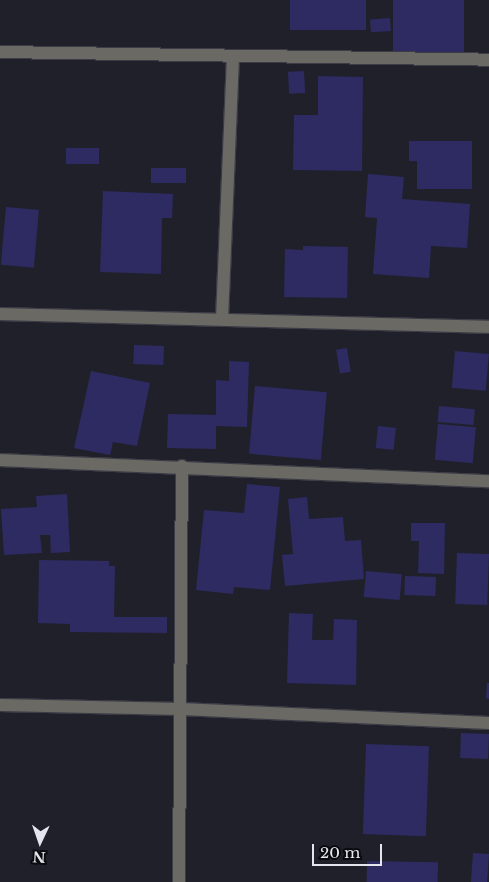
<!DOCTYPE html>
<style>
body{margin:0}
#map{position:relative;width:489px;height:882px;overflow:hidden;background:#20202b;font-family:"Libre Baskerville",serif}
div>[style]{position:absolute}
.building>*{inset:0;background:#2d2b62;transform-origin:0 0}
.roads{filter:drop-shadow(1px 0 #3c3c46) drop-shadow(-1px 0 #3c3c46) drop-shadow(0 1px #3c3c46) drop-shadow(0 -1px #3c3c46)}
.street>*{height:12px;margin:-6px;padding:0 6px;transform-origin:6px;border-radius:6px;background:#6b6964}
span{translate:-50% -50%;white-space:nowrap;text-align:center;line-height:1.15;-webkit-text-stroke:5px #0a0b0f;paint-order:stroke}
.north{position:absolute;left:15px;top:817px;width:50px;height:50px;-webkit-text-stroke:4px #0a0b0f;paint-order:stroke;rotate:183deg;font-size:14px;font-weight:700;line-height:20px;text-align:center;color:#e5e6ed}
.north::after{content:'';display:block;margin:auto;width:18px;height:22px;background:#e5e6ed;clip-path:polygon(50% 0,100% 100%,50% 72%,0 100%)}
.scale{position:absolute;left:312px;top:844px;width:70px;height:22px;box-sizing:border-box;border:2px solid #e5e6ed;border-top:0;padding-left:6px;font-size:15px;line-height:18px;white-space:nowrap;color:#e5e6ed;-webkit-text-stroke:4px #0a0b0f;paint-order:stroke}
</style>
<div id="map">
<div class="building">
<div style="left:290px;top:0;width:76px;height:30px"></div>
<div style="left:393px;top:0;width:71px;height:55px"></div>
<div style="left:390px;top:18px;width:13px;height:20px;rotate:86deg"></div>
<div style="left:304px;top:71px;width:22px;height:16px;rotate:87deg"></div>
<div style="clip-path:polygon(318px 76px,363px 77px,362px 171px,293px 170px,294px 115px,318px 115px)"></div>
<div style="clip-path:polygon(409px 141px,472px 141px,472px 189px,417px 189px,417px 161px,409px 161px)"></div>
<div style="left:66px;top:148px;width:33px;height:16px"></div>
<div style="left:186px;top:168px;width:15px;height:35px;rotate:90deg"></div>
<div style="clip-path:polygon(368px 174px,404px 177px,402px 199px,470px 204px,467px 248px,431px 246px,429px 278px,373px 274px,377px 218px,365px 217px)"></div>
<div style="clip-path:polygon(103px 191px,173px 194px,172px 218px,162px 218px,161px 274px,100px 272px)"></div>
<div style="left:6px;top:207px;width:33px;height:58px;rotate:5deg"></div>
<div style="clip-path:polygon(303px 246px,348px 247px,347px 298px,284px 297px,285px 249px,303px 250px)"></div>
<div style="left:134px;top:345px;width:30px;height:19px;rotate:2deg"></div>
<div style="left:347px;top:348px;width:24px;height:11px;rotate:81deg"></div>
<div style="left:455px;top:351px;width:34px;height:37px;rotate:5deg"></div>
<div style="clip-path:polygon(229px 361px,249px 362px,247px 427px,216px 426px,216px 449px,167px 448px,168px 414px,216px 415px,216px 380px,229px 381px)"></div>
<div style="clip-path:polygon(91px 371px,150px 383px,137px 446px,113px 442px,110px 455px,74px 448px)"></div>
<div style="left:255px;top:386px;width:72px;height:68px;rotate:5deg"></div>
<div style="left:439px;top:406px;width:36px;height:16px;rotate:5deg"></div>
<div style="left:438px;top:424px;width:38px;height:36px;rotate:5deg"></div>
<div style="left:378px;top:426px;width:18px;height:22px;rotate:6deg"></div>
<div style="clip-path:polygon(247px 484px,280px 487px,270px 590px,234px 587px,233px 594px,196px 590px,204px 510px,244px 513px)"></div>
<div style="clip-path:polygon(67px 494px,70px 552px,51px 553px,50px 535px,40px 535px,42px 553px,4px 555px,1px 509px,37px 507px,36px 496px)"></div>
<div style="clip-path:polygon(307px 497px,309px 519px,343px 517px,345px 541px,361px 540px,364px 579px,285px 586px,282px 555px,293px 554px,288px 499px)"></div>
<div style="clip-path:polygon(411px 523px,445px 523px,444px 574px,418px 573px,419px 541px,411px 541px)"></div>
<div style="left:457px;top:553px;width:32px;height:51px;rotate:2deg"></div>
<div style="clip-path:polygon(39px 560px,109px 561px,109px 566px,115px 566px,114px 617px,167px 617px,167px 633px,70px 632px,70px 624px,38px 623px)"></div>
<div style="left:366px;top:571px;width:36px;height:26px;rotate:5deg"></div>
<div style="left:405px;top:576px;width:31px;height:19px;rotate:2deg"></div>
<div style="clip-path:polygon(289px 613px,313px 614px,312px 640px,333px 640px,334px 619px,357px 620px,356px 685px,287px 683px)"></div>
<div style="clip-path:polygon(487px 683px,489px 683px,489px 699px,486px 698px)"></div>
<div style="left:461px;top:733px;width:28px;height:25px;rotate:2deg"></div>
<div style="left:366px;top:744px;width:63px;height:90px;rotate:2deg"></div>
<div style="left:473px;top:853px;width:16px;height:29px;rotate:4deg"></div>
<div style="left:367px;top:861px;width:71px;height:21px;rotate:1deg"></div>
</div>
<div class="roads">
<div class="street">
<div style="left:0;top:52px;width:489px;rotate:0.9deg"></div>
<div style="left:0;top:314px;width:489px;rotate:1.5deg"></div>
<div style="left:222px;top:319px;width:263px;rotate:-87.6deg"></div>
<div style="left:0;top:460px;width:489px;rotate:2.5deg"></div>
<div style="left:0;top:705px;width:181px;rotate:1.3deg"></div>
<div style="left:181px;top:709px;width:308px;rotate:2.6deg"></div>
<div style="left:179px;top:882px;width:416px;rotate:-89.6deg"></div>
</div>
</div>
<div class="north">N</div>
<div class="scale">20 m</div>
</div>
